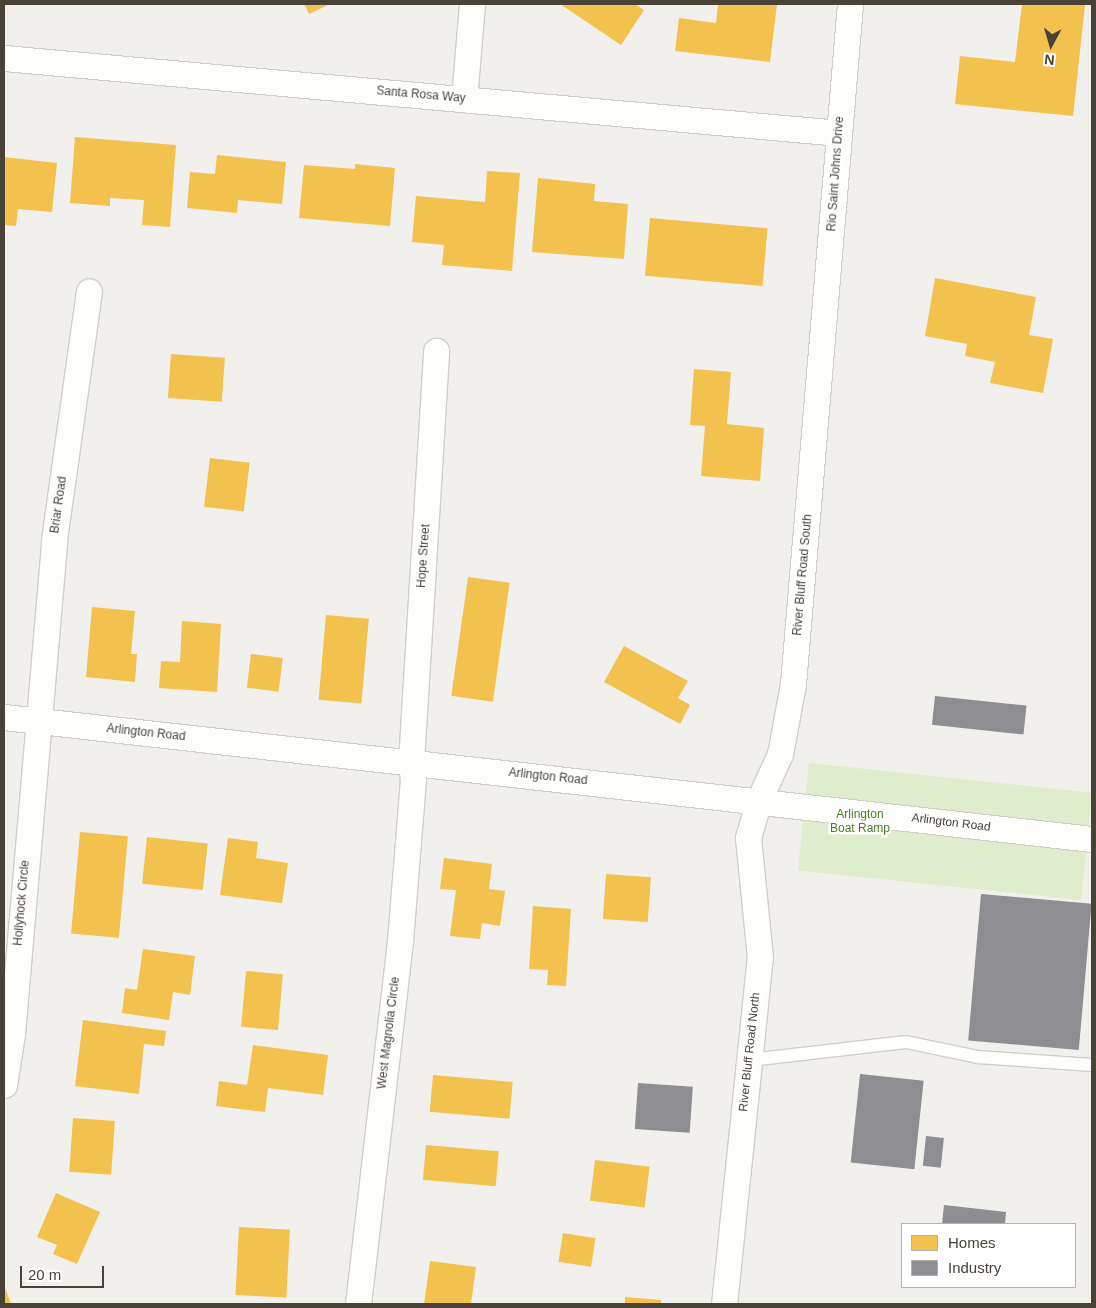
<!DOCTYPE html>
<style>
body{margin:0}
#map{position:relative;width:1096px;height:1308px;overflow:hidden;background:#f2f0ec;font-family:Arial,sans-serif}
div>[style]{position:absolute}
.green>*{inset:0;background:#e0edcc;transform-origin:0 0}
.homes>*{inset:0;background:#f2c14e;transform-origin:0 0}
.industry>*{inset:0;background:#8d8d92;transform-origin:0 0}
.roads{filter:drop-shadow(1px 0 #d0cec9) drop-shadow(-1px 0 #d0cec9) drop-shadow(0 1px #d0cec9) drop-shadow(0 -1px #d0cec9)}
.service>*{height:12px;margin:-6px;padding:0 6px;transform-origin:6px;border-radius:6px;background:#fdfdfc}
.minor>*{height:25px;margin:-12.5px;padding:0 12.5px;transform-origin:12.5px;border-radius:12.5px;background:#fdfdfc}
span{translate:-50% -50%;white-space:nowrap;text-align:center;line-height:1.15;-webkit-text-stroke:5px #fff;paint-order:stroke}
.street-label{font-size:12px;color:#494237}
.park-label{font-size:12px;color:#4b7e27}
.frame{position:absolute;inset:0;border:5px solid #494237;pointer-events:none}
.legend{position:absolute;left:901px;top:1223px;width:175px;height:65px;box-sizing:border-box;background:#fff;border:1px solid #b6b3af;margin:0;padding:6px 9px;list-style:none;font-size:15px;color:#494237}
.legend li{display:flex;align-items:center;gap:10px;height:25px}
.legend b{width:25px;border:1px solid #b6b3af}
.north{position:absolute;left:1026px;top:20px;width:50px;height:50px;-webkit-text-stroke:4px #fff;paint-order:stroke;rotate:186deg;font-size:14px;font-weight:700;line-height:20px;text-align:center;color:#494237}
.north::after{content:'';display:block;margin:auto;width:18px;height:22px;background:#494237;clip-path:polygon(50% 0,100% 100%,50% 72%,0 100%)}
.scale{position:absolute;left:20px;top:1266px;width:84px;height:22px;box-sizing:border-box;border:2px solid #494237;border-top:0;padding-left:6px;font-size:15px;line-height:18px;white-space:nowrap;color:#494237;-webkit-text-stroke:4px #fff;paint-order:stroke}
</style>
<div id="map">
<div class="green">
<div style="left:809px;top:763px;width:285px;height:108px;rotate:6deg"></div>
</div>
<div class="homes">
<div style="clip-path:polygon(304px 4px,330px 4px,309px 14px)"></div>
<div style="clip-path:polygon(560px 4px,635px 4px,644px 10px,621px 45px)"></div>
<div style="clip-path:polygon(718px 4px,777px 4px,770px 62px,675px 51px,679px 18px,716px 23px)"></div>
<div style="clip-path:polygon(1022px 4px,1085px 5px,1073px 116px,955px 104px,960px 56px,1015px 62px)"></div>
<div style="clip-path:polygon(75px 137px,176px 145px,170px 227px,142px 225px,144px 200px,110px 198px,110px 206px,70px 203px)"></div>
<div style="clip-path:polygon(217px 155px,286px 162px,282px 204px,238px 200px,237px 213px,187px 208px,190px 172px,215px 174px)"></div>
<div style="clip-path:polygon(4px 157px,57px 163px,52px 212px,18px 209px,16px 226px,4px 225px)"></div>
<div style="clip-path:polygon(355px 164px,395px 168px,390px 226px,299px 218px,304px 165px,355px 169px)"></div>
<div style="clip-path:polygon(487px 171px,520px 173px,512px 271px,442px 265px,444px 245px,412px 242px,416px 196px,485px 202px)"></div>
<div style="clip-path:polygon(538px 178px,595px 184px,594px 201px,628px 204px,624px 259px,532px 252px)"></div>
<div style="left:650px;top:218px;width:118px;height:58px;rotate:5deg"></div>
<div style="clip-path:polygon(935px 278px,1036px 297px,1029px 335px,1053px 339px,1043px 393px,990px 383px,995px 362px,965px 356px,967px 344px,925px 336px)"></div>
<div style="left:171px;top:354px;width:54px;height:44px;rotate:4deg"></div>
<div style="clip-path:polygon(694px 369px,731px 372px,727px 424px,764px 428px,760px 481px,701px 476px,705px 426px,690px 425px)"></div>
<div style="left:210px;top:458px;width:40px;height:49px;rotate:7deg"></div>
<div style="left:468px;top:577px;width:42px;height:120px;rotate:8deg"></div>
<div style="clip-path:polygon(92px 607px,135px 611px,131px 654px,137px 654px,135px 682px,86px 677px)"></div>
<div style="left:326px;top:615px;width:43px;height:85px;rotate:5deg"></div>
<div style="clip-path:polygon(182px 621px,221px 624px,217px 692px,159px 688px,161px 661px,180px 662px)"></div>
<div style="clip-path:polygon(624px 646px,688px 681px,678px 698px,690px 705px,680px 724px,604px 682px)"></div>
<div style="left:251px;top:654px;width:32px;height:34px;rotate:7deg"></div>
<div style="left:80px;top:832px;width:48px;height:102px;rotate:5deg"></div>
<div style="left:147px;top:837px;width:61px;height:47px;rotate:6deg"></div>
<div style="clip-path:polygon(228px 838px,258px 842px,256px 858px,288px 863px,282px 903px,220px 895px)"></div>
<div style="clip-path:polygon(444px 858px,492px 864px,489px 889px,505px 891px,500px 926px,482px 923px,480px 939px,450px 936px,456px 890px,440px 889px)"></div>
<div style="left:606px;top:874px;width:45px;height:45px;rotate:4deg"></div>
<div style="clip-path:polygon(533px 906px,571px 909px,566px 986px,547px 985px,548px 970px,529px 969px)"></div>
<div style="clip-path:polygon(143px 949px,195px 956px,190px 995px,173px 992px,169px 1020px,122px 1013px,125px 988px,137px 990px)"></div>
<div style="left:246px;top:971px;width:37px;height:56px;rotate:5deg"></div>
<div style="clip-path:polygon(83px 1020px,166px 1031px,164px 1046px,144px 1044px,139px 1094px,75px 1086px)"></div>
<div style="clip-path:polygon(253px 1045px,328px 1055px,323px 1095px,268px 1088px,265px 1112px,216px 1106px,219px 1081px,247px 1085px)"></div>
<div style="left:433px;top:1075px;width:80px;height:37px;rotate:5deg"></div>
<div style="left:73px;top:1118px;width:42px;height:54px;rotate:4deg"></div>
<div style="left:426px;top:1145px;width:73px;height:35px;rotate:5deg"></div>
<div style="left:595px;top:1160px;width:55px;height:41px;rotate:7deg"></div>
<div style="clip-path:polygon(56px 1193px,100px 1212px,77px 1264px,53px 1254px,57px 1245px,37px 1237px)"></div>
<div style="left:239px;top:1227px;width:51px;height:68px;rotate:3deg"></div>
<div style="left:563px;top:1233px;width:33px;height:29px;rotate:9deg"></div>
<div style="clip-path:polygon(430px 1261px,476px 1267px,471px 1304px,424px 1304px)"></div>
<div style="clip-path:polygon(4px 1285px,11px 1304px,4px 1304px)"></div>
<div style="clip-path:polygon(625px 1297px,661px 1300px,661px 1304px,625px 1304px)"></div>
</div>
<div class="industry">
<div style="left:935px;top:696px;width:92px;height:29px;rotate:6deg"></div>
<div style="left:981px;top:894px;width:111px;height:147px;rotate:5deg"></div>
<div style="left:860px;top:1074px;width:64px;height:89px;rotate:6deg"></div>
<div style="left:638px;top:1083px;width:55px;height:46px;rotate:4deg"></div>
<div style="left:926px;top:1136px;width:18px;height:30px;rotate:6deg"></div>
<div style="clip-path:polygon(944px 1205px,1006px 1212px,1005px 1224px,942px 1224px)"></div>
</div>
<div class="roads">
<div class="service">
<div style="left:750px;top:1060px;width:157px;rotate:-6.6deg"></div>
<div style="left:906px;top:1042px;width:74px;rotate:11.8deg"></div>
<div style="left:978px;top:1057px;width:114px;rotate:4deg"></div>
</div>
<div class="minor">
<div style="left:4px;top:58px;width:838px;rotate:5.13deg"></div>
<div style="left:464px;top:99px;width:95px;rotate:-85.2deg"></div>
<div style="left:4px;top:717px;width:1095px;rotate:6.4deg"></div>
<div style="left:4px;top:1085px;width:52px;rotate:-81.1deg"></div>
<div style="left:12px;top:1034px;width:496px;rotate:-85.1deg"></div>
<div style="left:54px;top:540px;width:251px;rotate:-82deg"></div>
<div style="left:358px;top:1304px;width:365px;rotate:-83.4deg"></div>
<div style="left:400px;top:941px;width:161px;rotate:-85.4deg"></div>
<div style="left:413px;top:781px;width:19px;rotate:-96deg"></div>
<div style="left:411px;top:762px;width:412px;rotate:-86.5deg"></div>
<div style="left:724px;top:1304px;width:348px;rotate:-84.1deg"></div>
<div style="left:760px;top:958px;width:121px;rotate:-95.7deg"></div>
<div style="left:748px;top:838px;width:40px;rotate:-74deg"></div>
<div style="left:759px;top:800px;width:51px;rotate:-65.5deg"></div>
<div style="left:780px;top:754px;width:71px;rotate:-79.5deg"></div>
<div style="left:793px;top:684px;width:682px;rotate:-85.21deg"></div>
</div>
</div>
<div class="street-label">
<span style="left:421px;top:95px;rotate:5deg">Santa Rosa Way</span>
<span style="left:836px;top:174px;rotate:-86deg">Rio Saint Johns Drive</span>
<span style="left:59px;top:505px;rotate:-82deg">Briar Road</span>
<span style="left:424px;top:556px;rotate:-86deg">Hope Street</span>
<span style="left:803px;top:575px;rotate:-85deg">River Bluff Road South</span>
<span style="left:146px;top:733px;rotate:6deg">Arlington Road</span>
<span style="left:548px;top:777px;rotate:6deg">Arlington Road</span>
<span style="left:951px;top:823px;rotate:7deg">Arlington Road</span>
<span style="left:22px;top:903px;rotate:-85deg">Hollyhock Circle</span>
<span style="left:389px;top:1033px;rotate:-83deg">West Magnolia Circle</span>
<span style="left:750px;top:1052px;rotate:-84deg">River Bluff Road North</span>
</div>
<div class="park-label">
<span style="left:860px;top:822px">Arlington<br>Boat Ramp</span>
</div>
<div class="frame"></div>
<ul class="legend">
<li><b style="height:14px;background:#f2c14e"></b>Homes</li>
<li><b style="height:14px;background:#8d8d92"></b>Industry</li>
</ul>
<div class="north">N</div>
<div class="scale">20 m</div>
</div>
